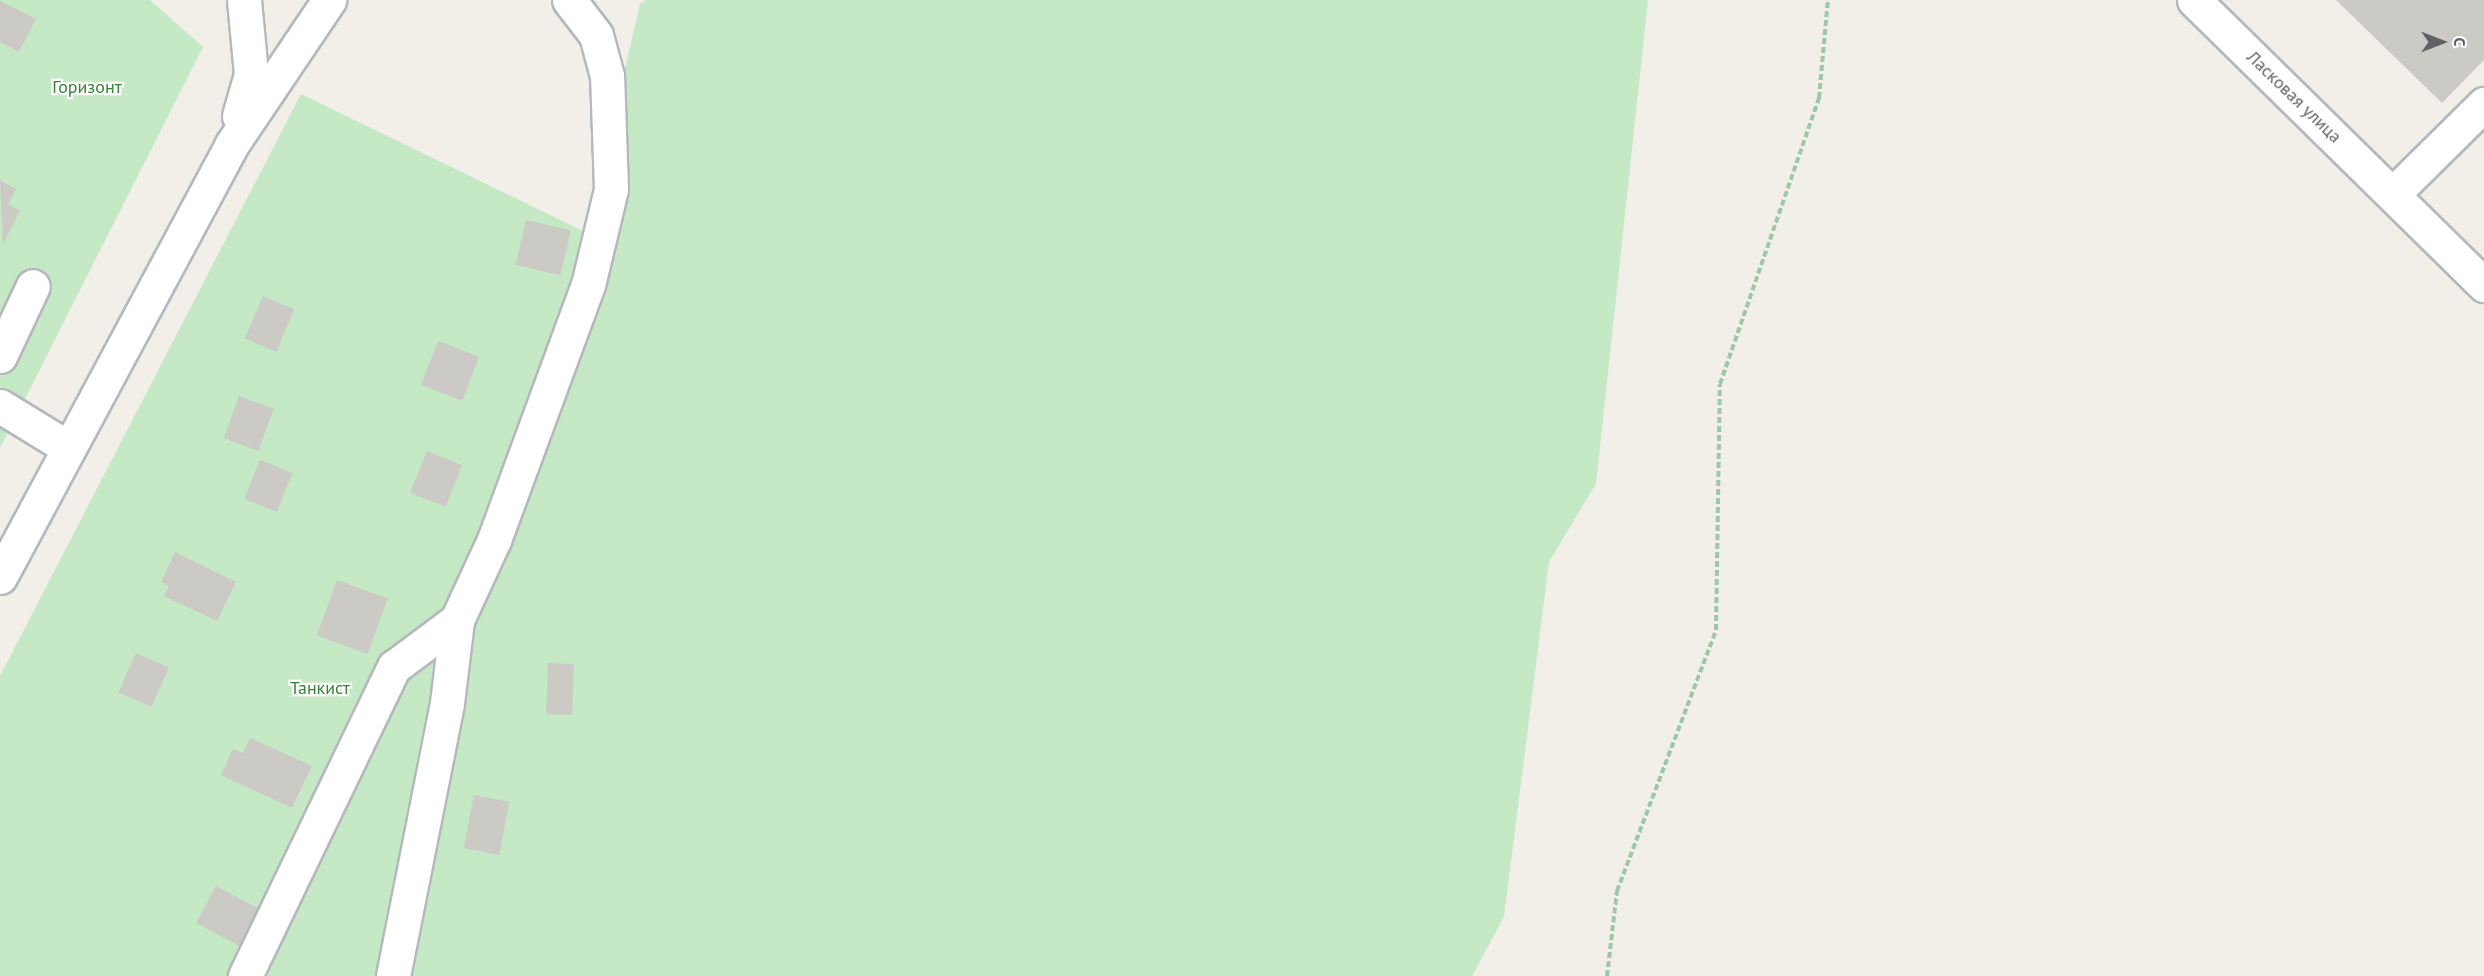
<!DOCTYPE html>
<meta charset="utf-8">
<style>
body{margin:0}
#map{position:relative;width:2484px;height:976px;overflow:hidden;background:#f1efe8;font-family:"PT Sans",sans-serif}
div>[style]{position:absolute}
.green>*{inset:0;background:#c5e8c5}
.building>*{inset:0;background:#cccac5;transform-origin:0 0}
.path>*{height:4px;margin-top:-2px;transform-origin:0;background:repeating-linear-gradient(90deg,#9cc7a9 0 6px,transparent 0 9px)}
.roads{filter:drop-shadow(2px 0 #b5b8bc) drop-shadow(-2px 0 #b5b8bc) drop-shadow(0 2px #b5b8bc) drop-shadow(0 -2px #b5b8bc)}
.minor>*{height:33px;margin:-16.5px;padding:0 16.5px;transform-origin:16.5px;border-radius:16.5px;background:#fff}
span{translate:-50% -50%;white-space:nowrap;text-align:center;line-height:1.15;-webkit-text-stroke:4.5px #fff;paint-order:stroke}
.park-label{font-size:18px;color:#348238}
.street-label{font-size:18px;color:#5f6368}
.north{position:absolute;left:2412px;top:12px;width:60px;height:60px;-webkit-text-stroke:4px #fff;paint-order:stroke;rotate:90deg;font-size:16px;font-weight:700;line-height:24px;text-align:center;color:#5f6368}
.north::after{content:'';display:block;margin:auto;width:21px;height:27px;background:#5f6368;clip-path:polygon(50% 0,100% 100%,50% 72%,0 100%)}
</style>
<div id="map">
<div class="green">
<div style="clip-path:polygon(0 0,150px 0,203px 47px,0 448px)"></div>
<div style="clip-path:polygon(646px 0,1648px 0,1596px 484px,1549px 562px,1504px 917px,1472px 976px,0 976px,0 676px,301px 94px,587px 233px,640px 4px)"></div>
</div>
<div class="building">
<div style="clip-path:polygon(2336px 0,2484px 0,2484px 60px,2442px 103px)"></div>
<div style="clip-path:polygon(0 1px,36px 19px,19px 52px,0 42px)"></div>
<div style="clip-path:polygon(0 180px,16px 189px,8px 204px,20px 211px,3px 244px)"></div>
<div style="left:526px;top:220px;width:46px;height:46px;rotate:13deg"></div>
<div style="left:263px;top:296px;width:34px;height:46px;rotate:23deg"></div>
<div style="left:438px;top:341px;width:44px;height:47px;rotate:21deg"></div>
<div style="left:239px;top:396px;width:37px;height:45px;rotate:20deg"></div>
<div style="left:427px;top:451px;width:38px;height:45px;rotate:22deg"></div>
<div style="left:260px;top:460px;width:35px;height:42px;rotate:22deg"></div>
<div style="clip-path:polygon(175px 552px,236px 582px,217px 621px,164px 596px,169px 586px,161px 582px)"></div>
<div style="left:337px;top:580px;width:54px;height:59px;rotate:20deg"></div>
<div style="left:136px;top:653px;width:36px;height:43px;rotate:24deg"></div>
<div style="left:548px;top:663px;width:26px;height:51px;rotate:2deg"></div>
<div style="clip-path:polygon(250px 738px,312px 766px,292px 808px,221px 775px,233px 749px,243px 753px)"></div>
<div style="left:474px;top:795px;width:36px;height:54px;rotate:11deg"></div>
<div style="left:216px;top:886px;width:52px;height:42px;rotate:28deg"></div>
</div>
<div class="path">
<div style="left:1607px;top:976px;width:86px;rotate:-83.3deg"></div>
<div style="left:1617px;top:891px;width:279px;rotate:-69.2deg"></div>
<div style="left:1716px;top:630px;width:246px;rotate:-89.1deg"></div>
<div style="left:1720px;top:384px;width:303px;rotate:-70.9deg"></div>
<div style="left:1819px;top:98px;width:98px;rotate:-84.8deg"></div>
</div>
<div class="roads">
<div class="minor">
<div style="left:2194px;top:0;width:407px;rotate:44.5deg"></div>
<div style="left:239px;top:116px;width:44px;rotate:-74.1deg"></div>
<div style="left:251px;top:74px;width:74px;rotate:-95.4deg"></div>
<div style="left:2394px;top:193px;width:127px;rotate:-44.7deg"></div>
<div style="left:0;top:356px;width:77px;rotate:-64.8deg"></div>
<div style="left:0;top:406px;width:79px;rotate:31.5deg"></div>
<div style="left:0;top:577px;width:491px;rotate:-61.8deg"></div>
<div style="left:232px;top:144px;width:174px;rotate:-56deg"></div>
<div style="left:245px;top:976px;width:343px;rotate:-64.3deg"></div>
<div style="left:394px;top:667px;width:79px;rotate:-36.7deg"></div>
<div style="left:393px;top:976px;width:278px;rotate:-78.8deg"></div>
<div style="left:447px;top:703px;width:84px;rotate:-83.1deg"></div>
<div style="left:457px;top:620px;width:88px;rotate:-65.2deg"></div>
<div style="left:494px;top:540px;width:272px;rotate:-69.8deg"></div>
<div style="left:588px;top:285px;width:99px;rotate:-76.5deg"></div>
<div style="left:611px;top:189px;width:113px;rotate:-92deg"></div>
<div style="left:607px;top:76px;width:42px;rotate:-105deg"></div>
<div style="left:596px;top:35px;width:44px;rotate:-127.6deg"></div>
</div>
</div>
<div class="park-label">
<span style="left:87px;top:87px">Горизонт</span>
<span style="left:320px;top:688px">Танкист</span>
</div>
<div class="street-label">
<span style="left:2294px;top:97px;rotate:44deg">Ласковая улица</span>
</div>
<div class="north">С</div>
</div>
